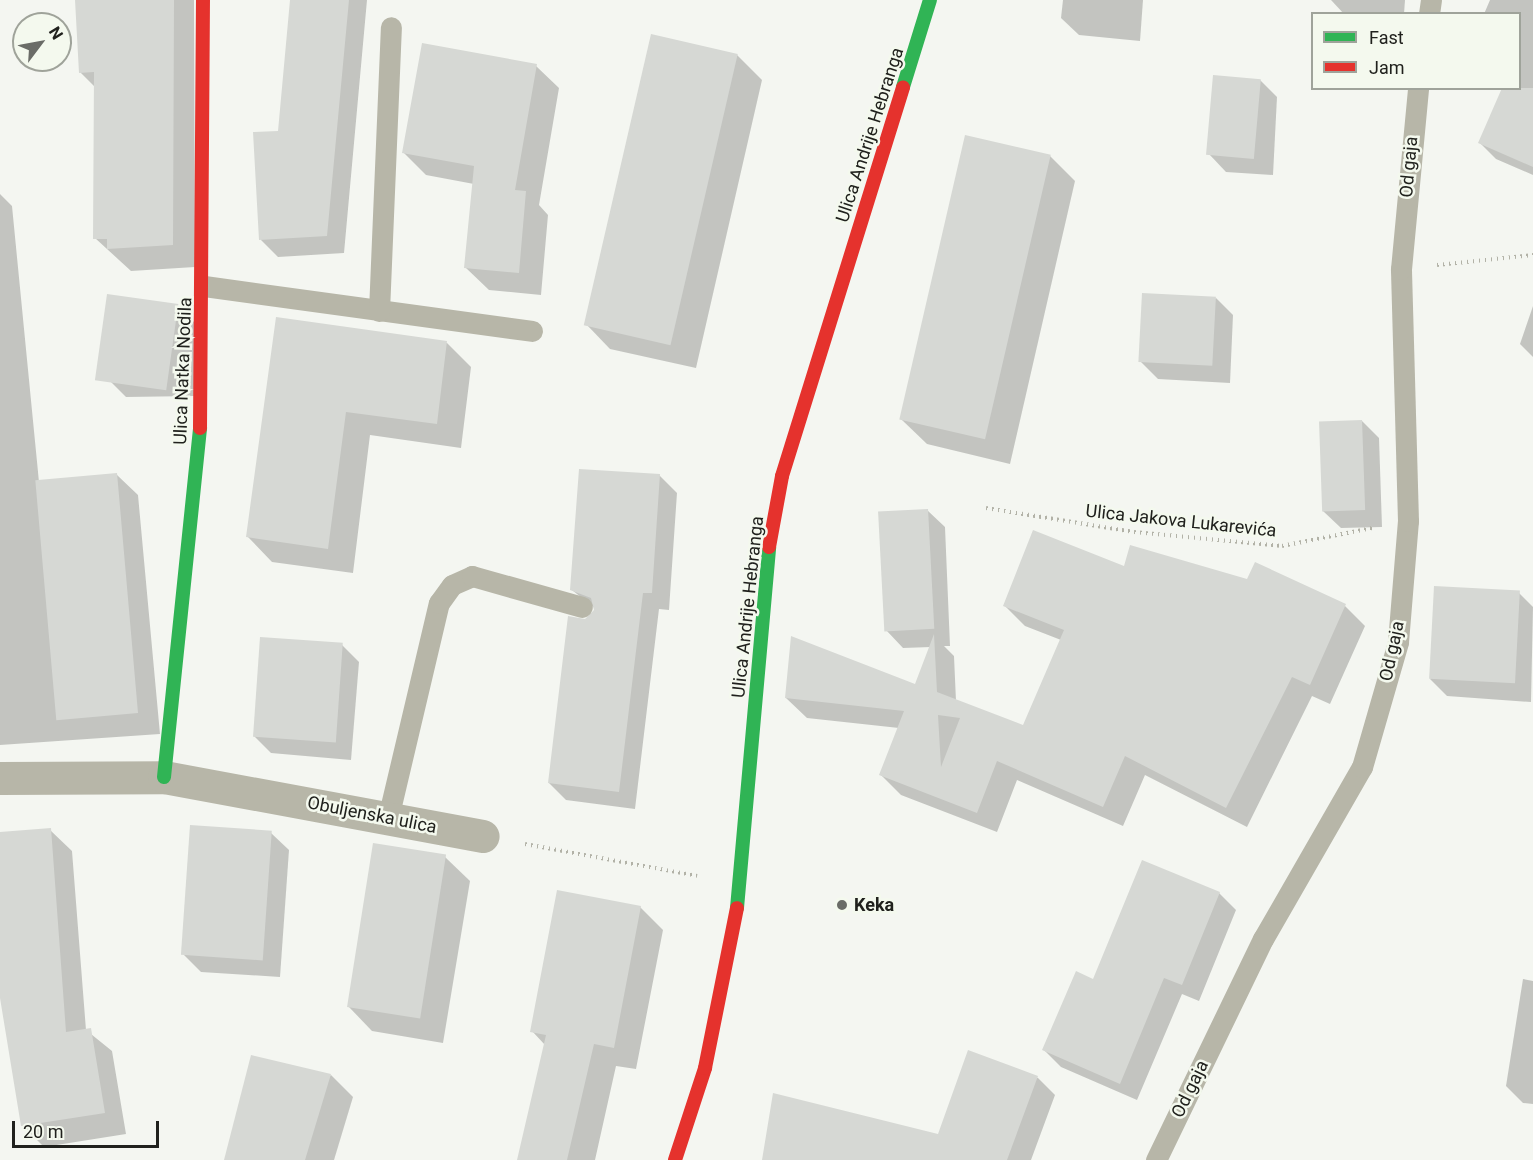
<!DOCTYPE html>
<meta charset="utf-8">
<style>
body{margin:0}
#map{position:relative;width:1533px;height:1160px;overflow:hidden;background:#f4f6f1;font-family:Roboto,sans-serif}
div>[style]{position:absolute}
.shadow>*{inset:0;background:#0003}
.building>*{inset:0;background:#d6d8d4;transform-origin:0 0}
.path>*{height:4px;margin-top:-2px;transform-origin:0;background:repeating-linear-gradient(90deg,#b2b2a7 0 1.5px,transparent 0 6px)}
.lane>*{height:21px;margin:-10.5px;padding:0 10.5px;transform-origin:10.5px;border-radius:10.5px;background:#b7b6a8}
.street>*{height:33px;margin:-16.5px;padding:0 16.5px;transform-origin:16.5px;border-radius:16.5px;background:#b7b6a8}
.fast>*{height:14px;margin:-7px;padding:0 7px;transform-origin:7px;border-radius:7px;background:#30b455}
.jam>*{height:14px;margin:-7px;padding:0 7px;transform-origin:7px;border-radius:7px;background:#e5322d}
.dots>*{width:16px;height:16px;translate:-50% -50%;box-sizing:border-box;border:3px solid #f4f9ee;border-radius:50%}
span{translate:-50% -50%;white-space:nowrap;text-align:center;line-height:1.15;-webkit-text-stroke:5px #f4f9ee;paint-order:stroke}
.street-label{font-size:18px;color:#20211d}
.poi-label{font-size:18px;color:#20211d;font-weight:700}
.left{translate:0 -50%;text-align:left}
.legend{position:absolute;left:1311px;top:12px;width:210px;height:78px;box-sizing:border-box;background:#f4f9ee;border:2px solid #9fa39a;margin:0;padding:8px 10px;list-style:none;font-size:18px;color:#20211d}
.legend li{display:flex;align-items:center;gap:12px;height:30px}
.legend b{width:30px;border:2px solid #9fa39a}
.north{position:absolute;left:12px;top:12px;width:60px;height:60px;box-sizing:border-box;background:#f4f9ee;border:2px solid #9fa39a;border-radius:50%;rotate:58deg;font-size:16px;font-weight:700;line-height:24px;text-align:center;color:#20211d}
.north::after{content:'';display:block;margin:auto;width:21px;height:27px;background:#6a6c67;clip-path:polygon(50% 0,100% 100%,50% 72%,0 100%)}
.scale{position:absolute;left:12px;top:1121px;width:147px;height:27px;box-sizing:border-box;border:3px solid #20211d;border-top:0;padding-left:8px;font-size:18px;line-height:21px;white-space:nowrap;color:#20211d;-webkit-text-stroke:4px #f4f9ee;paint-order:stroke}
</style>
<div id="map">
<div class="shadow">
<div style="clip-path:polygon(76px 0,194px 0,195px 267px,131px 271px,95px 238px,95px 87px,80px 72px)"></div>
<div style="clip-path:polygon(291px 0,367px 0,344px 253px,278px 257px,261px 240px,279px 132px)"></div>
<div style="clip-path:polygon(1063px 0,1143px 0,1140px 41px,1079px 35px,1061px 18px)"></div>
<div style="clip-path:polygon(1331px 0,1405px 0,1404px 14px,1344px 14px)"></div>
<div style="clip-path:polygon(1490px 0,1533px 0,1533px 175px,1496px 159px,1480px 143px,1520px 88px,1520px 14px,1484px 14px)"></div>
<div style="clip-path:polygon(737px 55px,762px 80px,696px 368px,610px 349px,586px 324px)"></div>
<div style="clip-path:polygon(536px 66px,559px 88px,539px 205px,548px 215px,541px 295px,489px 290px,466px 268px,474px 184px,426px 175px,403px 152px)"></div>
<div style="clip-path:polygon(1260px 80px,1277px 97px,1273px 175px,1226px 172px,1209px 154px)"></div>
<div style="clip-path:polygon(1050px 156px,1075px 181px,1010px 464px,927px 444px,902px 420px)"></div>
<div style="clip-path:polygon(0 194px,12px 206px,39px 482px,117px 475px,138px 495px,160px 734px,0 745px)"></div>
<div style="clip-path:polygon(1216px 298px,1233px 315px,1230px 383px,1158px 379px,1141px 362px)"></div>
<div style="clip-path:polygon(177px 305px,194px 322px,195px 396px,126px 397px,109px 380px)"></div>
<div style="clip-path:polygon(1533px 306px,1533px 357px,1520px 344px)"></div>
<div style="clip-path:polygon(277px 319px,447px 343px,471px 367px,461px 448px,370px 435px,353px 573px,272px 562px,248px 537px)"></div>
<div style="clip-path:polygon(1362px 421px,1379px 438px,1382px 527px,1341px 528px,1323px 511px)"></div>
<div style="clip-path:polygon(659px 475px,677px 493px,669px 610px,659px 609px,635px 809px,566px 800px,549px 783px,585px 621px,597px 610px,572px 590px)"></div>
<div style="clip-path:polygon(927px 510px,945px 527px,950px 646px,944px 646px,954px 656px,956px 701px,1024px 727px,1061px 640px,1025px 626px,1005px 606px,1125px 568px,1248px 581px,1255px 564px,1345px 606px,1365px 626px,1330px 704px,1312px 696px,1247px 827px,1145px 775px,1123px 826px,1017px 780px,997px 832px,901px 795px,881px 775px,899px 728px,807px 718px,786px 698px,916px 685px,931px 647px,903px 648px,886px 630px)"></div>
<div style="clip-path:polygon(1519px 593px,1533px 607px,1531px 702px,1447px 696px,1430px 679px)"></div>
<div style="clip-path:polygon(342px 645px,359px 662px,351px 760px,271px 753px,254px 736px)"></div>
<div style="clip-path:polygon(50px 830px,72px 851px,86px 1030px,112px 1051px,126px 1134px,44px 1147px,22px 1125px,0 992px,0 833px)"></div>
<div style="clip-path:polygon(271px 833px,289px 850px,280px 977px,201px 972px,184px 955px)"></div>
<div style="clip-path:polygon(445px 857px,470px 881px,443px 1043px,372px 1031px,348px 1006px)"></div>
<div style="clip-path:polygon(1219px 893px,1236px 910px,1199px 1001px,1182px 994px,1137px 1100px,1061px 1067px,1044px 1050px,1094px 981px)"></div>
<div style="clip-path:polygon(640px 907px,663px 930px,636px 1069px,616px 1066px,595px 1160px,519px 1160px,545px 1045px,532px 1031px)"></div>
<div style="clip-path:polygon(1523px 979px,1533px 981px,1533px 1104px,1523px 1103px,1506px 1086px)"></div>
<div style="clip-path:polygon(969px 1052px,1038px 1078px,1055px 1095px,1031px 1160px,763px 1160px,935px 1148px)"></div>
<div style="clip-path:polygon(331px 1075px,353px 1097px,334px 1160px,226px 1160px)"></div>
</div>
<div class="building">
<div style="clip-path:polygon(75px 0,174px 0,173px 245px,107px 249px,107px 239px,93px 239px,94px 72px,79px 73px)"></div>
<div style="clip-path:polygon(290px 0,349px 0,327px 236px,259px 240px,253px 132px,278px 131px)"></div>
<div style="left:651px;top:34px;width:89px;height:299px;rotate:13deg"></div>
<div style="clip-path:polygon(422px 43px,537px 64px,515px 190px,526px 191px,519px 273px,464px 268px,474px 166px,402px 153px)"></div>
<div style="left:1213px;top:75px;width:48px;height:80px;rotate:5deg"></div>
<div style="clip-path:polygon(1502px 88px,1533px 88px,1533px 167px,1478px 143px)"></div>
<div style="left:965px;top:135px;width:88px;height:292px;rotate:13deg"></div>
<div style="left:1142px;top:293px;width:74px;height:69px;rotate:3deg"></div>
<div style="left:107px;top:294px;width:72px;height:87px;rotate:8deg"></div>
<div style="clip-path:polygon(276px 317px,447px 341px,437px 424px,346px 412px,328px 549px,246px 537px)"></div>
<div style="left:1362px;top:420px;width:90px;height:43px;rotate:88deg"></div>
<div style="clip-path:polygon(579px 469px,660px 474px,652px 593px,643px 593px,619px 792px,548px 783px,568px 616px,585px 619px,594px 610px,591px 598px,570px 590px)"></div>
<div style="left:117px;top:473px;width:241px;height:82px;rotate:85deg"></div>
<div style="left:928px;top:509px;width:120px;height:50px;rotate:87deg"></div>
<div style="clip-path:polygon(evenodd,1033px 530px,1124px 566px,1130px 545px,1247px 579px,1255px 562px,1346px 604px,1310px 685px,1292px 677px,1226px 808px,1125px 756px,1103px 807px,997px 761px,977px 813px,879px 775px,904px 711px,785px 698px,791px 636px,915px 684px,934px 634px,937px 692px,1023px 725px,1064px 630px,1003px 606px,1033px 530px,938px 715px,960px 718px,941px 767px,938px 715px)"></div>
<div style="left:1434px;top:586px;width:86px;height:93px;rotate:3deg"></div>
<div style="left:260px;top:637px;width:83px;height:100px;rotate:4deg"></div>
<div style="left:190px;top:825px;width:82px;height:130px;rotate:4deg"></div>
<div style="clip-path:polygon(51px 828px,66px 1032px,91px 1028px,105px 1113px,21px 1126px,0 998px,0 832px)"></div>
<div style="left:373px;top:843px;width:74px;height:166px;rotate:9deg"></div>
<div style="clip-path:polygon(1142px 860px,1220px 892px,1182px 985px,1164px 978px,1120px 1084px,1042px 1050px,1076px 971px,1093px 979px)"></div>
<div style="clip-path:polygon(557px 890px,641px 906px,614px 1048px,594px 1044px,567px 1160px,517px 1160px,546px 1035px,530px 1032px)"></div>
<div style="clip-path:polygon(968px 1050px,1038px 1076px,1007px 1160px,762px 1160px,773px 1093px,938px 1134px)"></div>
<div style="clip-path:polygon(251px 1055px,331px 1074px,305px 1160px,224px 1160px)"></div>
</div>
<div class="path">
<div style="left:1437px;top:265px;width:97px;rotate:-5.9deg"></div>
<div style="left:986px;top:508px;width:150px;rotate:9.2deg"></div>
<div style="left:1134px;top:532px;width:149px;rotate:5.4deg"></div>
<div style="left:1282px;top:546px;width:92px;rotate:-11.3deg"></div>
<div style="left:525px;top:844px;width:175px;rotate:10.5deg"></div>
</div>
<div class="lane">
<div style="left:1429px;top:14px;width:14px;rotate:-82deg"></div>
<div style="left:204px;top:286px;width:331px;rotate:7.8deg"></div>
<div style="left:379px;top:311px;width:284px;rotate:-87.6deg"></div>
<div style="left:388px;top:818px;width:221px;rotate:-76.7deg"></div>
<div style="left:439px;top:603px;width:22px;rotate:-54deg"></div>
<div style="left:452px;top:585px;width:22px;rotate:-24deg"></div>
<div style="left:472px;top:576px;width:114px;rotate:15.7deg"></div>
<div style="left:1156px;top:1160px;width:246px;rotate:-64.2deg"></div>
<div style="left:1263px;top:939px;width:198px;rotate:-60.1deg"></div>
<div style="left:1362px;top:767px;width:130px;rotate:-73.9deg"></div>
<div style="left:1398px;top:642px;width:121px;rotate:-85.3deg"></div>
<div style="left:1408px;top:521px;width:252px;rotate:-91.6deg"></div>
<div style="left:1401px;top:269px;width:182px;rotate:-84.6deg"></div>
</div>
<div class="street">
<div style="left:0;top:778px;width:164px;rotate:-0.3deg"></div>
<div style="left:164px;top:777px;width:324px;rotate:10.5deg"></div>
</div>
<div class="fast">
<div style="left:903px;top:87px;width:91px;rotate:-72.8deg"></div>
<div style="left:164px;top:777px;width:351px;rotate:-84.1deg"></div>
<div style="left:737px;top:908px;width:362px;rotate:-84.9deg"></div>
</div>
<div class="jam">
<div style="left:200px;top:428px;width:428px;rotate:-89.6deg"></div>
<div style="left:769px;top:547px;width:72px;rotate:-79.6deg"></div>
<div style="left:782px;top:476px;width:407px;rotate:-72.7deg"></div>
<div style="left:675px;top:1160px;width:97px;rotate:-71.9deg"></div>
<div style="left:705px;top:1068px;width:163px;rotate:-78.7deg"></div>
</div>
<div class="dots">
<div style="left:842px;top:905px;background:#6a6c67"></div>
</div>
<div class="street-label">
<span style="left:870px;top:135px;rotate:-72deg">Ulica Andrije Hebranga</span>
<span style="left:1409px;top:167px;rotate:-85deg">Od gaja</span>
<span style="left:183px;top:371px;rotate:-88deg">Ulica Natka Nodila</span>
<span style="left:1181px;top:521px;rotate:6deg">Ulica Jakova Lukarevića</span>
<span style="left:748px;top:607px;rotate:-84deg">Ulica Andrije Hebranga</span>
<span style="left:1392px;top:651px;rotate:-78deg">Od gaja</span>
<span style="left:372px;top:815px;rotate:11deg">Obuljenska ulica</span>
<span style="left:1190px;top:1089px;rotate:-64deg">Od gaja</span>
</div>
<div class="poi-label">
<span class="left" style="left:854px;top:905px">Keka</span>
</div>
<ul class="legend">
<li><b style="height:8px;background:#30b455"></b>Fast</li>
<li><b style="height:8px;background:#e5322d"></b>Jam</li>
</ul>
<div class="north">N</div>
<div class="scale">20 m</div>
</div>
